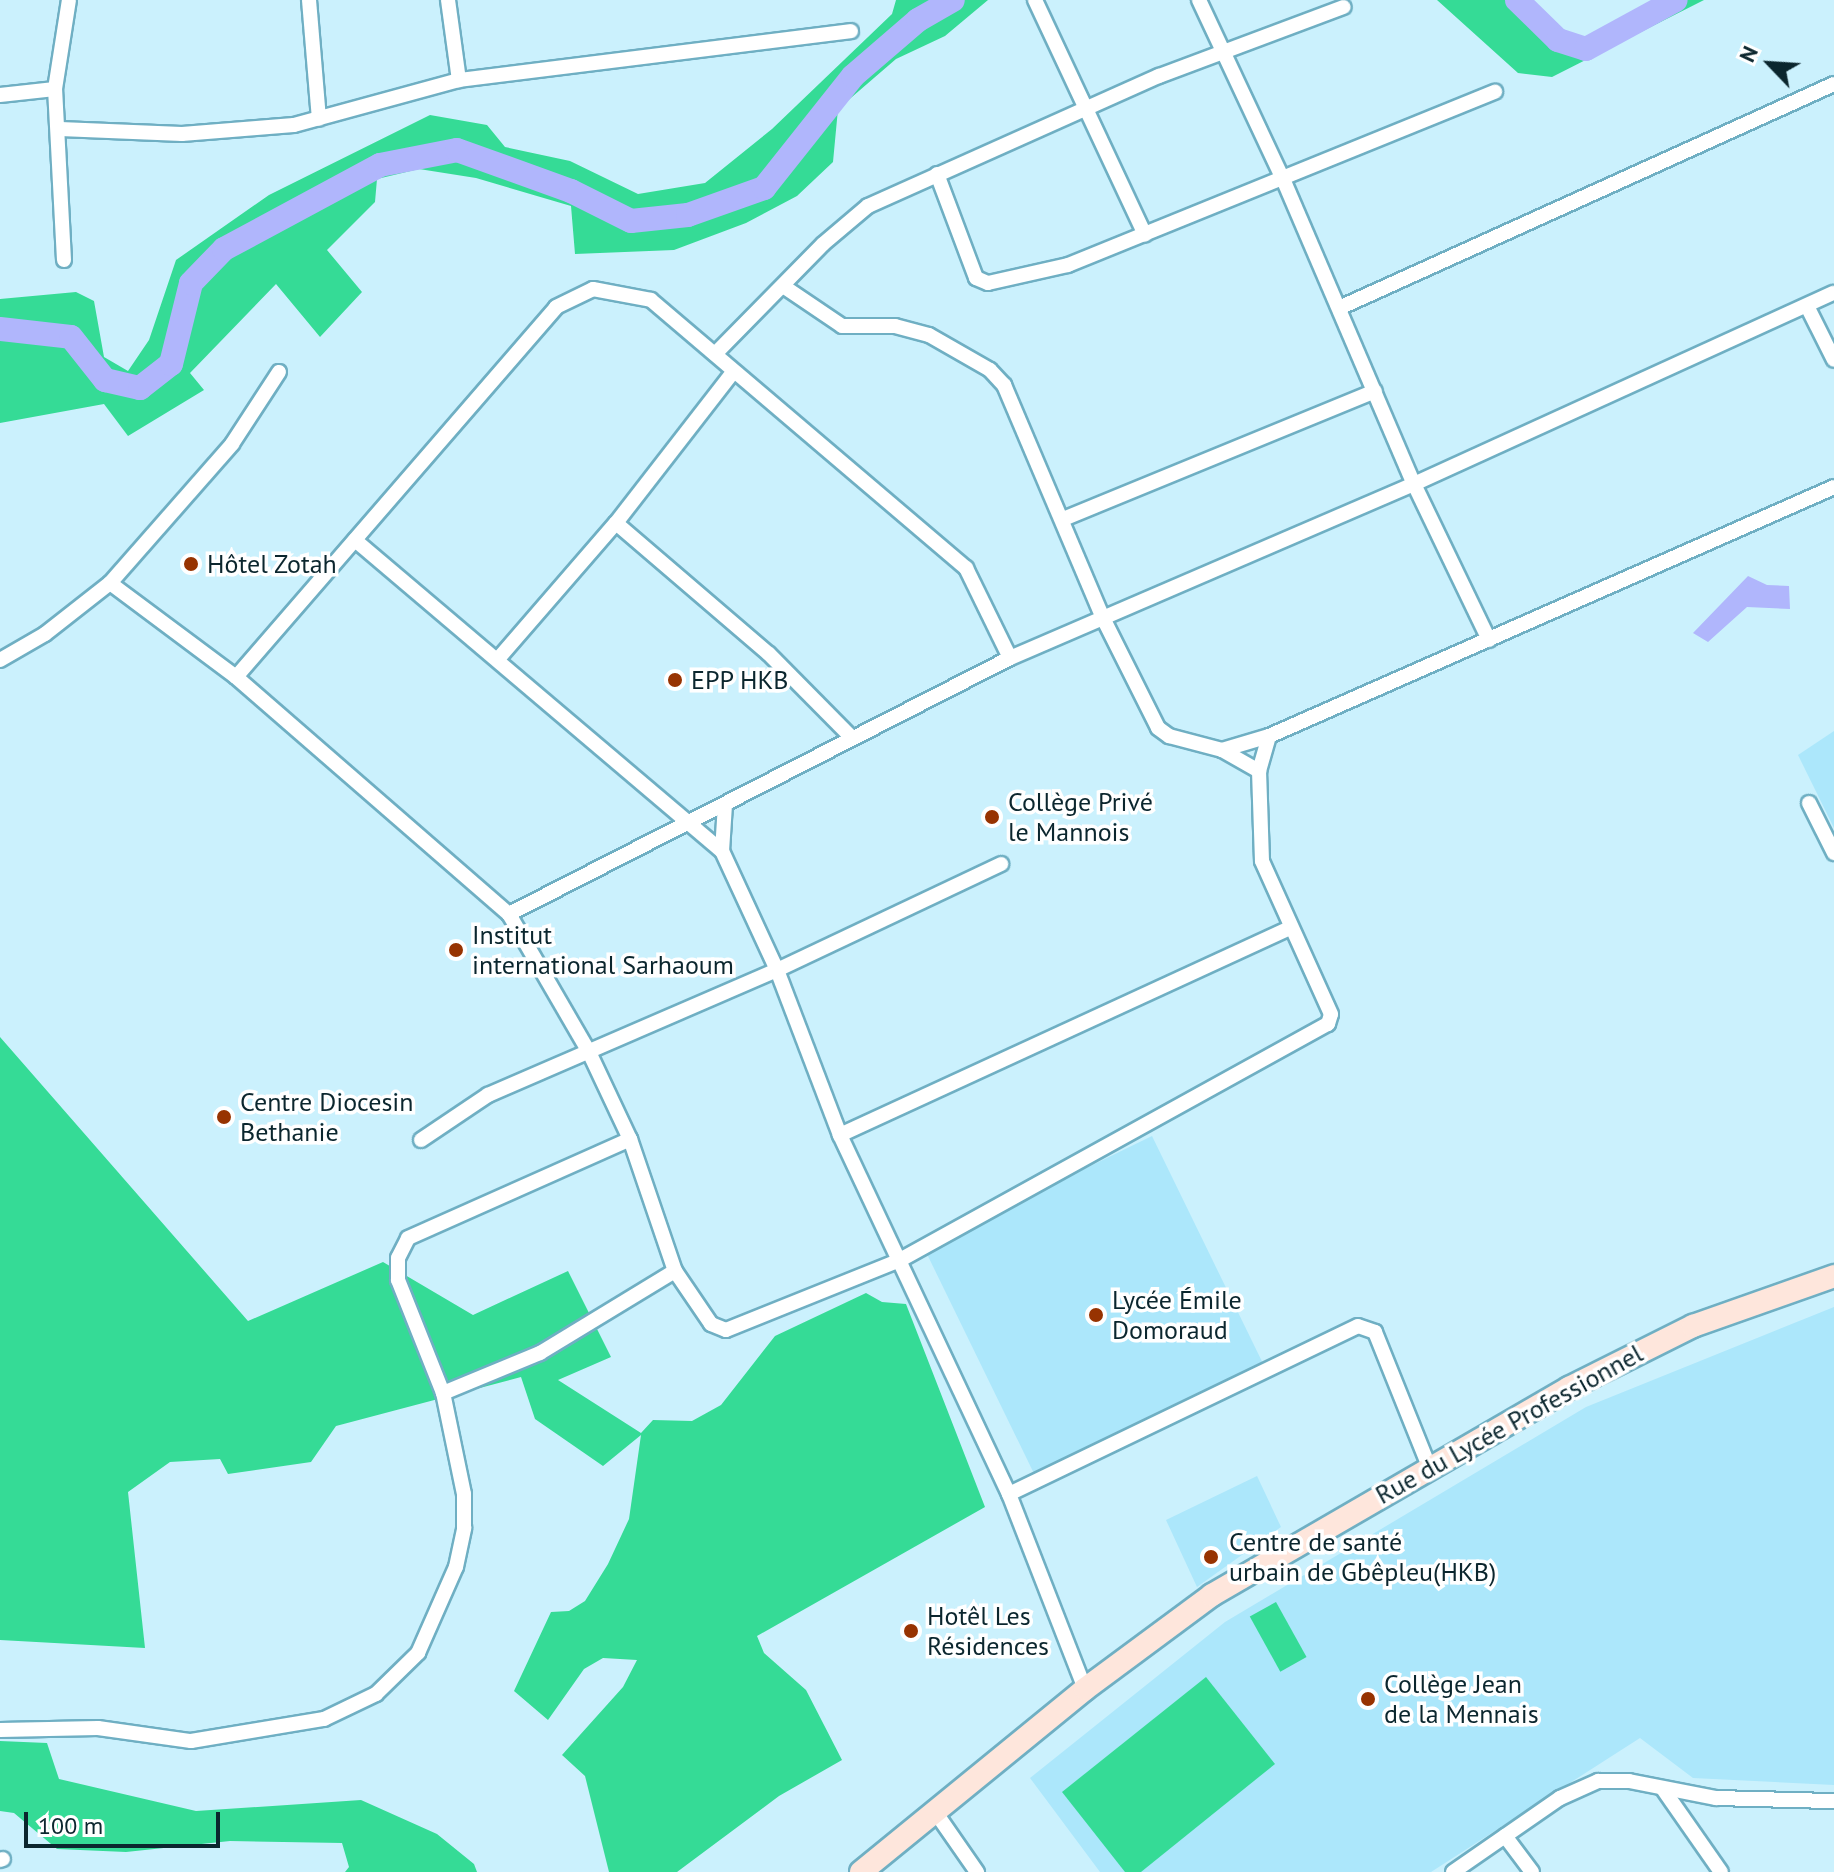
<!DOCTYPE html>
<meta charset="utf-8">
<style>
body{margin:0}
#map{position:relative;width:1834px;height:1872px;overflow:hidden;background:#cbf1fd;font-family:"PT Sans",sans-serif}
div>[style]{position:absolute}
.built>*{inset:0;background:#ace7fb;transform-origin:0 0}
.green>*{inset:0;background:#35db96;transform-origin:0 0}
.water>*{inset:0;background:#b0b6fc}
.river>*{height:24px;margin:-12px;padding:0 12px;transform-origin:12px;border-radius:12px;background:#b0b6fc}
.roads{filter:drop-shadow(2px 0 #6fafc3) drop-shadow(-2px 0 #6fafc3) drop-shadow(0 2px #6fafc3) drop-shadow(0 -2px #6fafc3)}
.street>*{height:14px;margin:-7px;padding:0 7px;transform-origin:7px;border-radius:7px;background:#fff}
.secondary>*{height:22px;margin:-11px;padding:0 11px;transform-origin:11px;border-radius:11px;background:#fee6dc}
.dots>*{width:22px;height:22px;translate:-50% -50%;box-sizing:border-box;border:4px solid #fff;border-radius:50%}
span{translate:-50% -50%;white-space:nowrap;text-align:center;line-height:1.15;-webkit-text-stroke:7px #fff;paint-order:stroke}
.poi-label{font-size:26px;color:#0b262e}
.left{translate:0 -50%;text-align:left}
.street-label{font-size:26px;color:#0b262e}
.north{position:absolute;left:1730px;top:24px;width:80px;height:80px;-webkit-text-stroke:6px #fff;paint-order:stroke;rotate:295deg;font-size:22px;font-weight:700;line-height:32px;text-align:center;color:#0b262e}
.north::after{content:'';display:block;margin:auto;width:28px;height:36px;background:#0b262e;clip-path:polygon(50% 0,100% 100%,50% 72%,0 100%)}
.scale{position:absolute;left:24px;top:1812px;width:196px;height:36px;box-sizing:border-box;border:4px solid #0b262e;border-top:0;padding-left:10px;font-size:24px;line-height:28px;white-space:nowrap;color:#0b262e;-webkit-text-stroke:6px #fff;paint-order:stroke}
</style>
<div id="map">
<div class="built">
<div style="clip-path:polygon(1834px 731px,1834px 828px,1798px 755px)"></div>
<div style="left:1152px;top:1136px;width:256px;height:254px;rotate:64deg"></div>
<div style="clip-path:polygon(1834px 1307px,1834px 1785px,1693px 1778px,1640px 1738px,1431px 1872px,1100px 1872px,1030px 1778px,1225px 1622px,1586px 1407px)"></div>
<div style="clip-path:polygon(1257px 1476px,1281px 1527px,1197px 1587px,1166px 1520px)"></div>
</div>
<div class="green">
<div style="clip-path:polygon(896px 0,988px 0,945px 36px,896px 59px,838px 109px,833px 162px,797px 196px,746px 223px,674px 250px,575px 254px,571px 206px,476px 178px,419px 169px,377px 179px,375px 202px,327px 250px,362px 292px,320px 337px,276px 284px,190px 373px,204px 390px,128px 436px,104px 404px,0 423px,0 299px,76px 292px,94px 301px,104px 357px,128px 371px,149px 340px,176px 260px,269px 195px,430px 115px,487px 125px,505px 147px,570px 161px,638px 194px,705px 183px,772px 129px,892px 14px)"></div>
<div style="clip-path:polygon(1437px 0,1517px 0,1558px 40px,1586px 49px,1676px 0,1704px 0,1552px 77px,1518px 73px)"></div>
<div style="clip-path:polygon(0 1037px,248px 1321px,383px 1262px,473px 1315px,568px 1271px,611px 1357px,558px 1380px,641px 1433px,653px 1420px,692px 1421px,721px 1405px,775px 1336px,866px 1293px,882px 1302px,906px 1304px,985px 1507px,757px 1636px,764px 1653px,806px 1690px,842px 1760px,779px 1796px,677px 1872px,609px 1872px,585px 1776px,562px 1755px,623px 1687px,637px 1660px,603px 1658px,584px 1669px,548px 1720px,514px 1691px,551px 1612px,569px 1611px,585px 1601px,608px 1564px,629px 1519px,641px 1435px,603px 1466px,535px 1419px,521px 1377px,336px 1426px,311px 1462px,228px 1474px,220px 1459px,170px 1462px,128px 1492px,145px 1648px,0 1640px)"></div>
<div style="left:1276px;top:1602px;width:63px;height:30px;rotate:61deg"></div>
<div style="clip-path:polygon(1206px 1677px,1275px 1764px,1141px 1872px,1125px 1872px,1062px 1792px)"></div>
<div style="clip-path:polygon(0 1741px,47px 1743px,59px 1779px,196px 1811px,361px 1800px,437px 1834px,474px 1864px,477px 1872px,345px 1872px,349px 1867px,342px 1843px,230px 1841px,126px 1852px,57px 1849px,14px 1813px,0 1811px)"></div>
</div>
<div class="water">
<div style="clip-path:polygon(1748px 576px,1767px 585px,1789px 586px,1790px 609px,1747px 607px,1708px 642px,1693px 633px)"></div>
</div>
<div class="river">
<div style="left:1517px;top:0;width:57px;rotate:44.3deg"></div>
<div style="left:1558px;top:40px;width:29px;rotate:18deg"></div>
<div style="left:1586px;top:49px;width:102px;rotate:-28.6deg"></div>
<div style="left:0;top:329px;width:71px;rotate:6.4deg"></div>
<div style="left:71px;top:337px;width:55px;rotate:51.7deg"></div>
<div style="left:105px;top:380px;width:36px;rotate:13deg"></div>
<div style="left:140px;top:388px;width:39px;rotate:-38deg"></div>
<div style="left:171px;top:364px;width:83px;rotate:-76.1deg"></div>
<div style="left:191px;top:283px;width:47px;rotate:-45.9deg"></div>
<div style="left:224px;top:249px;width:177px;rotate:-28.3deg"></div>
<div style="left:380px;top:165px;width:78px;rotate:-11deg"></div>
<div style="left:457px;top:150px;width:121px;rotate:19.8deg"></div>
<div style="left:571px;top:191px;width:67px;rotate:26.6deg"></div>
<div style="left:631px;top:221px;width:57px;rotate:-6deg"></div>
<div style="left:688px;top:215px;width:81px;rotate:-19.6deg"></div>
<div style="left:764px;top:188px;width:143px;rotate:-51.5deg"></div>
<div style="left:853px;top:76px;width:86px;rotate:-40.7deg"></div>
<div style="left:918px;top:20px;width:40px;rotate:-29.7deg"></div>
</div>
<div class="roads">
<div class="street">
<div style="left:309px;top:0;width:119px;rotate:85.2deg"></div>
<div style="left:448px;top:0;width:81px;rotate:82.2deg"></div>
<div style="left:1035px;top:0;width:259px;rotate:64.9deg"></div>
<div style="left:1199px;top:0;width:198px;rotate:64.9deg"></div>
<div style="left:1283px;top:179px;width:332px;rotate:66.8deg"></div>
<div style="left:1414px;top:484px;width:173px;rotate:64.3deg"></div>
<div style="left:0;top:95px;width:55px;rotate:-6.2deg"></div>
<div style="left:60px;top:129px;width:122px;rotate:2.3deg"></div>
<div style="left:182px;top:134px;width:112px;rotate:-4.6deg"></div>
<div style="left:294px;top:125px;width:171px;rotate:-15.3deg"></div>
<div style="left:459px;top:80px;width:395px;rotate:-7.1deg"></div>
<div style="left:937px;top:174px;width:111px;rotate:69.4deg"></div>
<div style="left:976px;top:278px;width:13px;rotate:23deg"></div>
<div style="left:988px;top:283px;width:82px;rotate:-12.7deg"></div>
<div style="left:1068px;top:265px;width:461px;rotate:-22.1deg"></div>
<div style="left:64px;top:260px;width:171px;rotate:-93deg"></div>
<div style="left:55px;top:89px;width:90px;rotate:-81.1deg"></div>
<div style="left:783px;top:286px;width:71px;rotate:34.1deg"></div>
<div style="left:842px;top:326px;width:53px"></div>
<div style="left:895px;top:326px;width:35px;rotate:15deg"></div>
<div style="left:929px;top:335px;width:70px;rotate:29.8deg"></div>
<div style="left:990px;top:370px;width:21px;rotate:47deg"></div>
<div style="left:1004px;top:385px;width:253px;rotate:67deg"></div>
<div style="left:1103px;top:618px;width:123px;rotate:63.4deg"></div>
<div style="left:1158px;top:728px;width:14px;rotate:36deg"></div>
<div style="left:1169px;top:736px;width:55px;rotate:14.8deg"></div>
<div style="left:1222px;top:750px;width:49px;rotate:-16.6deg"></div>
<div style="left:1269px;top:736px;width:617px;rotate:-23.78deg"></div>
<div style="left:1807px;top:306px;width:60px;rotate:63.4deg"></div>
<div style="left:1339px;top:308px;width:543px;rotate:-24.35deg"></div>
<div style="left:715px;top:354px;width:154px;rotate:-45.5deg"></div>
<div style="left:823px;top:244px;width:59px;rotate:-40.2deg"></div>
<div style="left:868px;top:206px;width:319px;rotate:-24.1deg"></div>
<div style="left:1159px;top:76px;width:197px;rotate:-20.5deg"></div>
<div style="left:1063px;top:519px;width:337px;rotate:-22.3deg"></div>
<div style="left:616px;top:523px;width:192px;rotate:-52.2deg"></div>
<div style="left:355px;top:540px;width:481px;rotate:40.3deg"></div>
<div style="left:722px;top:851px;width:131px;rotate:65.2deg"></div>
<div style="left:777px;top:970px;width:177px;rotate:69.1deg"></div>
<div style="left:840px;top:1135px;width:397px;rotate:64.8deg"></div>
<div style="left:1009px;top:1494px;width:209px;rotate:68.7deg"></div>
<div style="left:110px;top:583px;width:157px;rotate:36.7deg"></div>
<div style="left:236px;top:677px;width:362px;rotate:41deg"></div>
<div style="left:509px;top:914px;width:160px;rotate:59.9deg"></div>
<div style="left:589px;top:1052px;width:96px;rotate:64.8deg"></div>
<div style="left:630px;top:1139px;width:139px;rotate:71.2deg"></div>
<div style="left:675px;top:1271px;width:64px;rotate:55.8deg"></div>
<div style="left:711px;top:1324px;width:16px;rotate:22deg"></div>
<div style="left:726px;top:1330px;width:188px;rotate:-21.9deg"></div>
<div style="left:900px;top:1260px;width:489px;rotate:-28.9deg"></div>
<div style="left:1328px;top:1024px;width:10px;rotate:-73deg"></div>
<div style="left:1331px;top:1014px;width:168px;rotate:-114.3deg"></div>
<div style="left:1262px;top:861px;width:90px;rotate:-91.9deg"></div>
<div style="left:1259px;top:771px;width:36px;rotate:-74deg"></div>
<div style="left:498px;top:659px;width:180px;rotate:-49.1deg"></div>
<div style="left:616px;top:523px;width:201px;rotate:40.6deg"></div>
<div style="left:769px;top:654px;width:117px;rotate:45.3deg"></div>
<div style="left:0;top:660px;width:52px;rotate:-30deg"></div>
<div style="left:45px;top:634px;width:83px;rotate:-38.1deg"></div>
<div style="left:110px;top:583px;width:185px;rotate:-48.7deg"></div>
<div style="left:232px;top:444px;width:86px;rotate:-56.9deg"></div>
<div style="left:236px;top:677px;width:489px;rotate:-49.1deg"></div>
<div style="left:556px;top:307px;width:41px;rotate:-25.9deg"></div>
<div style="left:593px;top:289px;width:59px;rotate:10.7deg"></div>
<div style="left:651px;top:300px;width:414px;rotate:40.4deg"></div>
<div style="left:966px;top:568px;width:100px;rotate:63.9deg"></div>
<div style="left:1222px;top:750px;width:43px;rotate:29.6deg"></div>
<div style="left:1809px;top:803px;width:56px;rotate:63.4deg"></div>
<div style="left:722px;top:851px;width:46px;rotate:-86.3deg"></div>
<div style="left:509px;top:914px;width:563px;rotate:-27.07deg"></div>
<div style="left:1010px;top:658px;width:440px;rotate:-23.3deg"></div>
<div style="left:1414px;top:484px;width:461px;rotate:-24.5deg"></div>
<div style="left:840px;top:1135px;width:495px;rotate:-24.7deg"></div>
<div style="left:421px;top:1140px;width:81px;rotate:-33.9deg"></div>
<div style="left:488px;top:1095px;width:315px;rotate:-23.4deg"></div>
<div style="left:777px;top:970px;width:248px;rotate:-25.3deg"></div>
<div style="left:443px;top:1393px;width:122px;rotate:-111.7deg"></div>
<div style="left:398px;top:1280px;width:22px;rotate:-90deg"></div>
<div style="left:398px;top:1258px;width:22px;rotate:-63deg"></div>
<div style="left:408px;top:1238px;width:243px;rotate:-24deg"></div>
<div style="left:1009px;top:1494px;width:387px;rotate:-25.7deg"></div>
<div style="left:1358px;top:1326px;width:18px;rotate:19deg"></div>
<div style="left:1375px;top:1332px;width:144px;rotate:68.1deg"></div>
<div style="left:0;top:1730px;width:98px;rotate:-1.2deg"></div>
<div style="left:98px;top:1728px;width:94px;rotate:8deg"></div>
<div style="left:191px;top:1741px;width:135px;rotate:-9.4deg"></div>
<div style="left:324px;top:1719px;width:58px;rotate:-25.7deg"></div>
<div style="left:376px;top:1694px;width:59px;rotate:-44.3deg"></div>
<div style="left:418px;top:1653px;width:94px;rotate:-66.2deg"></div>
<div style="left:456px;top:1567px;width:40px;rotate:-78deg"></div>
<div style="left:464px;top:1528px;width:34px;rotate:-90deg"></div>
<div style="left:464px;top:1494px;width:103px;rotate:-101.7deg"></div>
<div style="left:443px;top:1393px;width:105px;rotate:-22.4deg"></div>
<div style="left:540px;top:1353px;width:158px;rotate:-31.3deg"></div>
<div style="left:1663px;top:1789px;width:101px;rotate:55.1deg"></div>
<div style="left:936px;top:1813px;width:72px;rotate:55.2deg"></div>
<div style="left:1505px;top:1836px;width:45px;rotate:53.1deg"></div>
<div style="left:0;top:1860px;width:3px;rotate:-18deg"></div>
<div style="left:1453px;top:1872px;width:130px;rotate:-34.7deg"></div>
<div style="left:1560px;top:1798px;width:42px;rotate:-24.1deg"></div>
<div style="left:1598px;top:1781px;width:31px"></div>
<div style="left:1629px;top:1781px;width:89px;rotate:11.1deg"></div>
<div style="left:1716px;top:1798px;width:118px;rotate:1.5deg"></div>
</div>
<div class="secondary">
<div style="left:861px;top:1872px;width:289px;rotate:-39.2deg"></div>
<div style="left:1085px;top:1689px;width:158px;rotate:-36.5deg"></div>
<div style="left:1212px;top:1595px;width:413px;rotate:-30.1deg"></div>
<div style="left:1569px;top:1388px;width:139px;rotate:-26.6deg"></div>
<div style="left:1693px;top:1326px;width:150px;rotate:-19.5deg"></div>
</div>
</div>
<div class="dots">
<div style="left:191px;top:564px;background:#973301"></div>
<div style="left:675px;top:680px;background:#973301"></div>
<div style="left:992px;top:817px;background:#973301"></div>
<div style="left:456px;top:950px;background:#973301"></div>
<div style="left:224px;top:1117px;background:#973301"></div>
<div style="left:1096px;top:1315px;background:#973301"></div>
<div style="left:1211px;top:1557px;background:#973301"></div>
<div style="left:911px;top:1631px;background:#973301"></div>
<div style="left:1368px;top:1699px;background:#973301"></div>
</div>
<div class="poi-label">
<span class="left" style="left:207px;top:564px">Hôtel Zotah</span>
<span class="left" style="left:691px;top:680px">EPP HKB</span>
<span class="left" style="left:1008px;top:817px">Collège Privé<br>le Mannois</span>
<span class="left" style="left:472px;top:950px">Institut<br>international Sarhaoum</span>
<span class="left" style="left:240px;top:1117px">Centre Diocesin<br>Bethanie</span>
<span class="left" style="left:1112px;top:1315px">Lycée Émile<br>Domoraud</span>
<span class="left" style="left:1229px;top:1557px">Centre de santé<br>urbain de Gbêpleu(HKB)</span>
<span class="left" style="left:927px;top:1631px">Hotêl Les<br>Résidences</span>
<span class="left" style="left:1384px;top:1699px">Collège Jean<br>de la Mennais</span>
</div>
<div class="street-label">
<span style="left:1509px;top:1424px;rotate:-29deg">Rue du Lycée Professionnel</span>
</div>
<div class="north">N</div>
<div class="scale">100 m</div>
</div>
